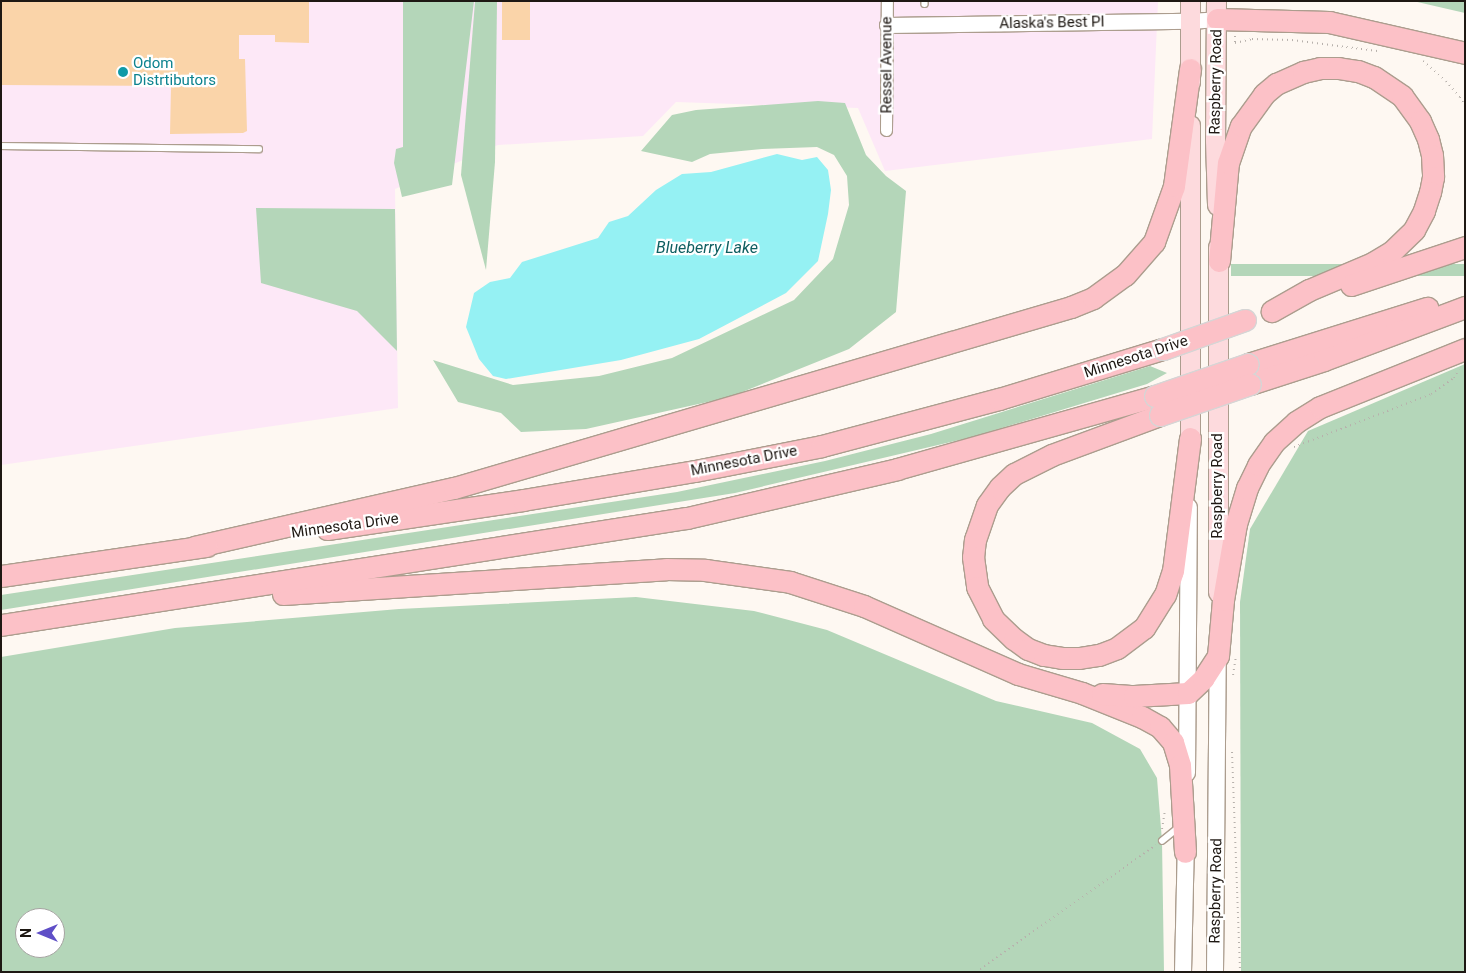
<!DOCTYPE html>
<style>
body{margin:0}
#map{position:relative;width:1466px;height:973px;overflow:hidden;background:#fef8f2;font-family:Roboto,sans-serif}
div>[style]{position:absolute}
.industrial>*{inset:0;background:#fde8f7}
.green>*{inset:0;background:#b4d6b9;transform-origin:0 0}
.water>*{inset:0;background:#95f1f3}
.building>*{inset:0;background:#fad4a9;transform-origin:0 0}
.path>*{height:2px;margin-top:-1px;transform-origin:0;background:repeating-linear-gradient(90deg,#b7b1ac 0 1px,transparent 0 5px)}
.roads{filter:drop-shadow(1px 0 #ac9d8e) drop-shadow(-1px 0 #ac9d8e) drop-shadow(0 1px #ac9d8e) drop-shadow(0 -1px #ac9d8e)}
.service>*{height:5.5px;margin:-2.75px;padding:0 2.75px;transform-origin:2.75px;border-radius:2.75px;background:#fff}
.minor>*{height:11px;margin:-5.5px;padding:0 5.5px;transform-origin:5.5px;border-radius:5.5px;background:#fff}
.tertiary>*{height:15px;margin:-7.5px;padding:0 7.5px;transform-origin:7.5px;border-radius:7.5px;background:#fff}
.secondary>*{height:16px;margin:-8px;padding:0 8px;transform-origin:8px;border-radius:8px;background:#fff}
.primary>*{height:19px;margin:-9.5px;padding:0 9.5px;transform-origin:9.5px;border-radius:9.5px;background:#fddadd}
.motorway>*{height:21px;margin:-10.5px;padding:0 10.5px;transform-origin:10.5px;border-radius:10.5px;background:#fcc1c7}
.bridges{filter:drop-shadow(1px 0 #d6d5d5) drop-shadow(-1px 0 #d6d5d5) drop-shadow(0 1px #d6d5d5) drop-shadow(0 -1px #d6d5d5)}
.motorway-bridge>*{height:21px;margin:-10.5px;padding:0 10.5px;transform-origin:10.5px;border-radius:10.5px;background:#fcc1c7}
.dots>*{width:14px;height:14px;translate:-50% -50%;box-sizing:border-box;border:2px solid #fff;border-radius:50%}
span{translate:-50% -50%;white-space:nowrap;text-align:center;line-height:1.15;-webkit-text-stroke:4.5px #fff;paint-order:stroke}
.street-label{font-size:15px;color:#1e1813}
.culture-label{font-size:15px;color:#0d838f}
.left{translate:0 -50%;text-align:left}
.water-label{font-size:16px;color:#0e5e60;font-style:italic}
.frame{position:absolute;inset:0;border:2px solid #1e1813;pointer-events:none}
.north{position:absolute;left:15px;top:908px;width:50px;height:50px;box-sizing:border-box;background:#fff;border:1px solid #a5a3a1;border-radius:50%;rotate:270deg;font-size:14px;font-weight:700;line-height:20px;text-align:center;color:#1e1813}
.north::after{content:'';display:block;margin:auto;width:18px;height:22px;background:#5f4fc7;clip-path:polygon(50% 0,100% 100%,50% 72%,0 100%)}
</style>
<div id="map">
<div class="industrial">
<div style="clip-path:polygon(1px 1px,1158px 1px,1152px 139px,885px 171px,858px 108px,676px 102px,643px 136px,498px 145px,395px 189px,398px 408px,1px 465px)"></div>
</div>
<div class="green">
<div style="clip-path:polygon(403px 1px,474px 1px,452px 185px,402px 197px,394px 163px,396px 149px,403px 147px)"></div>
<div style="clip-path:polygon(1413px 1px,1465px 1px,1465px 13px)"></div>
<div style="clip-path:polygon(475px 2px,497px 2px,495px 162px,486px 270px,461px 175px)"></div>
<div style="clip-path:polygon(818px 101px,845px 103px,866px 155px,886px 176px,906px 191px,896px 312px,849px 349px,730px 397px,586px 429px,521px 432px,501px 413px,458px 402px,433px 360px,513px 385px,599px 376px,672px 358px,794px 300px,833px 259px,849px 205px,847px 176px,834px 155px,817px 147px,762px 149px,710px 154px,692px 162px,641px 151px,672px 115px,696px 110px)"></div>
<div style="clip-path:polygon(256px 208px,395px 209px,397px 351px,357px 311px,261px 283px)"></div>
<div style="left:1465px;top:264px;width:12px;height:234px;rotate:90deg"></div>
<div style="clip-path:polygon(1465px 364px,1465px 972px,1241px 972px,1240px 602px,1250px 529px,1308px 431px)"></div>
<div style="clip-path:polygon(1150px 366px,1167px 373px,1147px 384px,972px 437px,735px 493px,1px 610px,1px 595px,677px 492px,825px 461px,931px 434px)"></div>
<div style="clip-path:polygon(evenodd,636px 597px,754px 611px,827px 630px,996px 701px,1092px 723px,1140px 749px,1157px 778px,1162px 841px,1164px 972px,1px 972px,1px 657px,175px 628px,399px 609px,636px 597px,25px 918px,55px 918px,55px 948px,25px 948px,25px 918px)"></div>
</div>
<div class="water">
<div style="clip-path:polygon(777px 154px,802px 160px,817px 157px,828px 170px,831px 190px,828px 214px,818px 261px,786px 293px,699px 339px,621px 360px,506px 379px,493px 376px,479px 359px,466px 327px,474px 293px,490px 282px,510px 278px,522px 262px,598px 238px,609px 222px,628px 216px,656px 190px,682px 174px,711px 172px)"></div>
</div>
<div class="building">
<div style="clip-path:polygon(1px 1px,309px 1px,309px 43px,275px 42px,275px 35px,239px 35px,239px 59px,245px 59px,247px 131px,243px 133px,170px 134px,171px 86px,1px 85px)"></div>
<div style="left:502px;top:1px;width:28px;height:39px"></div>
</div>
<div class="path">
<div style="left:1235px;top:36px;width:7px;rotate:90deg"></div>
<div style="left:1235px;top:43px;width:17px;rotate:-13deg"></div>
<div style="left:1252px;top:39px;width:40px;rotate:1.4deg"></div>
<div style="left:1292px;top:40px;width:86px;rotate:7.4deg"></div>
<div style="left:1423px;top:61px;width:30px;rotate:41deg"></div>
<div style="left:1446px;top:81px;width:21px;rotate:49deg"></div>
<div style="left:1460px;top:97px;width:10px;rotate:61deg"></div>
<div style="left:1294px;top:447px;width:147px;rotate:-21.1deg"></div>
<div style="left:1431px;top:394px;width:28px;rotate:-35deg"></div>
<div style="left:1454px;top:378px;width:10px;rotate:-61deg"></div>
<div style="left:1233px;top:675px;width:18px;rotate:-81deg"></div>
<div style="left:1232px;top:752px;width:220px;rotate:87.9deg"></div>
<div style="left:1162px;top:829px;width:18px;rotate:-81deg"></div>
<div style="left:976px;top:972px;width:220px;rotate:-35.2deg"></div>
</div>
<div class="roads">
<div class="service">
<div style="left:925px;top:1px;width:3px;rotate:90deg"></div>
<div style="left:1px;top:146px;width:258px;rotate:0.7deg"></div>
<div style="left:1162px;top:841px;width:21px;rotate:-39deg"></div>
</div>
<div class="minor">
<div style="left:886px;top:130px;width:129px;rotate:-89.6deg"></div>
</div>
<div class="tertiary">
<div style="left:887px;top:25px;width:303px;rotate:-0.8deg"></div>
<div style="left:1190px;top:21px;width:27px;rotate:-4deg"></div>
</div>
<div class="secondary">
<div style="left:1187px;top:773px;width:266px;rotate:-89.6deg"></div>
<div style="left:1183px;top:972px;width:132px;rotate:-88.7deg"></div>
<div style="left:1215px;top:972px;width:316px;rotate:-89.5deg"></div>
</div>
<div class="primary">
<div style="left:1190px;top:1px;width:81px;rotate:90deg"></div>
<div style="left:1216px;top:1px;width:139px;rotate:90.4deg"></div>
<div style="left:1215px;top:140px;width:65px;rotate:88.2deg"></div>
<div style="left:1190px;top:125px;width:313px;rotate:90deg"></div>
<div style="left:1218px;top:592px;width:345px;rotate:-90deg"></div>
</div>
<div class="motorway">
<div style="left:1217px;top:19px;width:112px;rotate:1.5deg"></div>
<div style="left:1329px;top:22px;width:139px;rotate:12.8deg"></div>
<div style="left:1219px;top:261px;width:98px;rotate:-84.8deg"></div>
<div style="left:1228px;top:163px;width:39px;rotate:-71deg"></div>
<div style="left:1241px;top:126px;width:39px;rotate:-54deg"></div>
<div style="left:1264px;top:94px;width:16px;rotate:-40deg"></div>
<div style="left:1276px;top:84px;width:30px;rotate:-24deg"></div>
<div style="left:1303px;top:72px;width:17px;rotate:-13deg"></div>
<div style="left:1320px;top:68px;width:18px"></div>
<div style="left:1338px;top:68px;width:20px;rotate:9deg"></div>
<div style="left:1358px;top:71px;width:17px;rotate:21deg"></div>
<div style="left:1374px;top:77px;width:34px;rotate:34deg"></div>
<div style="left:1402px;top:96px;width:31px;rotate:54deg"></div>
<div style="left:1420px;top:121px;width:20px;rotate:66deg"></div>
<div style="left:1428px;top:139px;width:16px;rotate:76deg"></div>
<div style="left:1432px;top:155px;width:22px;rotate:87deg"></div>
<div style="left:1433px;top:177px;width:15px;rotate:101deg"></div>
<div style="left:1430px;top:192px;width:20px;rotate:108deg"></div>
<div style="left:1424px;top:211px;width:21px;rotate:118deg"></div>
<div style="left:1414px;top:230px;width:32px;rotate:136deg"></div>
<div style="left:1391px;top:252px;width:21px;rotate:149deg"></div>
<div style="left:1373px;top:263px;width:69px;rotate:157.1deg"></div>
<div style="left:1309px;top:290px;width:43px;rotate:150.4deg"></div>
<div style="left:1351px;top:285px;width:120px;rotate:-18.4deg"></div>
<div style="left:1248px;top:364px;width:188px;rotate:-17.4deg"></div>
<div style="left:1250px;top:384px;width:78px;rotate:-18deg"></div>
<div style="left:1324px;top:360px;width:151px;rotate:-20.6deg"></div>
<div style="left:1160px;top:415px;width:115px;rotate:159.7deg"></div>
<div style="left:1052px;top:455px;width:42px;rotate:153.4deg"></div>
<div style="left:1014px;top:474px;width:19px;rotate:137deg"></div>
<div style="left:1000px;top:487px;width:22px;rotate:126deg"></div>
<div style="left:987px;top:505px;width:36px;rotate:109deg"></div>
<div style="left:975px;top:539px;width:18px;rotate:96deg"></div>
<div style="left:973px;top:557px;width:30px;rotate:82deg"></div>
<div style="left:977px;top:587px;width:36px;rotate:63deg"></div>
<div style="left:993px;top:619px;width:29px;rotate:44deg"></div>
<div style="left:1014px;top:639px;width:17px;rotate:36deg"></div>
<div style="left:1028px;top:649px;width:17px;rotate:21deg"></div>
<div style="left:1044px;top:655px;width:18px;rotate:9deg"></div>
<div style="left:1062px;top:658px;width:17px"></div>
<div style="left:1079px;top:658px;width:20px;rotate:-9deg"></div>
<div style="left:1099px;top:655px;width:19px;rotate:-21deg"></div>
<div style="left:1117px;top:648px;width:34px;rotate:-37deg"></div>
<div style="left:1144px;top:628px;width:39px;rotate:-58deg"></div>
<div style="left:1165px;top:595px;width:25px;rotate:-72deg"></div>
<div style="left:1173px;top:571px;width:134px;rotate:-82.7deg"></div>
<div style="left:327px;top:529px;width:198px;rotate:-8.4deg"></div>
<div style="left:523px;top:500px;width:174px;rotate:-9.6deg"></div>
<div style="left:695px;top:471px;width:129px;rotate:-11.1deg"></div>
<div style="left:822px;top:446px;width:183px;rotate:-14.9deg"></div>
<div style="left:999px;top:399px;width:171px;rotate:-17deg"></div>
<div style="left:194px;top:547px;width:267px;rotate:-12.8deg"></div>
<div style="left:454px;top:488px;width:643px;rotate:-16.35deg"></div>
<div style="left:1071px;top:307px;width:24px;rotate:-22deg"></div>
<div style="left:1093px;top:298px;width:39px;rotate:-36deg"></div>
<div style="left:1125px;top:275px;width:44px;rotate:-48.7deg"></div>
<div style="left:1154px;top:242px;width:59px;rotate:-70.3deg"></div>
<div style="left:1174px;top:186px;width:118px;rotate:-82.2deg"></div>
<div style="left:1px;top:576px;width:208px;rotate:-8.3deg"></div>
<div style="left:283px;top:594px;width:384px;rotate:-3.7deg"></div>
<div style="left:666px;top:569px;width:39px;rotate:1deg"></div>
<div style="left:705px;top:570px;width:86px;rotate:8deg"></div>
<div style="left:790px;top:582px;width:78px;rotate:18deg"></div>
<div style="left:864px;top:606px;width:168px;rotate:23.8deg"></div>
<div style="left:1018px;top:674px;width:67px;rotate:16.5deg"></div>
<div style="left:1082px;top:693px;width:65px;rotate:21.8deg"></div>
<div style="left:1142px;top:717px;width:21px;rotate:29deg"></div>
<div style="left:1160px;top:727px;width:20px;rotate:49deg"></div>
<div style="left:1173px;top:742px;width:24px;rotate:73deg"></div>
<div style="left:1180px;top:765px;width:87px;rotate:86.7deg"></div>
<div style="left:1px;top:625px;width:694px;rotate:-8.87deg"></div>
<div style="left:687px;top:518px;width:216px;rotate:-13.1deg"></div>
<div style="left:897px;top:469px;width:268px;rotate:-15.8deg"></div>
<div style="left:1102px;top:694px;width:32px;rotate:4deg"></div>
<div style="left:1134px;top:696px;width:54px;rotate:-3.2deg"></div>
<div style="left:1188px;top:693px;width:21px;rotate:-43deg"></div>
<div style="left:1203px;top:679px;width:27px;rotate:-57deg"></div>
<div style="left:1218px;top:656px;width:56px;rotate:-84.9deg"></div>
<div style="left:1223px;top:600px;width:77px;rotate:-80.3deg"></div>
<div style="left:1236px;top:524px;width:38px;rotate:-73deg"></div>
<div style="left:1247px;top:488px;width:25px;rotate:-64deg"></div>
<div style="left:1258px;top:465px;width:28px;rotate:-55deg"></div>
<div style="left:1274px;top:442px;width:30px;rotate:-42deg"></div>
<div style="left:1296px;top:422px;width:28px;rotate:-32deg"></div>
<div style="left:1320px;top:407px;width:156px;rotate:-21.8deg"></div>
</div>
</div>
<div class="bridges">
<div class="motorway-bridge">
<div style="left:1163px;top:349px;width:87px;rotate:-19.5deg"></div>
<div style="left:1155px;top:396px;width:98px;rotate:-19deg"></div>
<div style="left:1160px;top:415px;width:95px;rotate:-19deg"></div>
</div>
</div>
<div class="dots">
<div style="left:123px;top:72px;background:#0f9aa8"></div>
</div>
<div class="street-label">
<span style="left:1052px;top:23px;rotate:-1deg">Alaska's Best PI</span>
<span style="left:887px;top:65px;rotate:-90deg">Ressel Avenue</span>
<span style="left:1216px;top:82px;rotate:-89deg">Raspberry Road</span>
<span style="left:1136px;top:357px;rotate:-18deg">Minnesota Drive</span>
<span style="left:744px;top:461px;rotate:-11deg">Minnesota Drive</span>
<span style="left:1218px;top:486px;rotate:-90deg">Raspberry Road</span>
<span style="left:345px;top:526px;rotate:-8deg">Minnesota Drive</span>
<span style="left:1216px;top:891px;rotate:-89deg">Raspberry Road</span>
</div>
<div class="culture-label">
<span class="left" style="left:133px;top:72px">Odom<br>Distrtibutors</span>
</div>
<div class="water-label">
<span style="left:707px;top:248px">Blueberry Lake</span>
</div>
<div class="frame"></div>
<div class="north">N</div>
</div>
